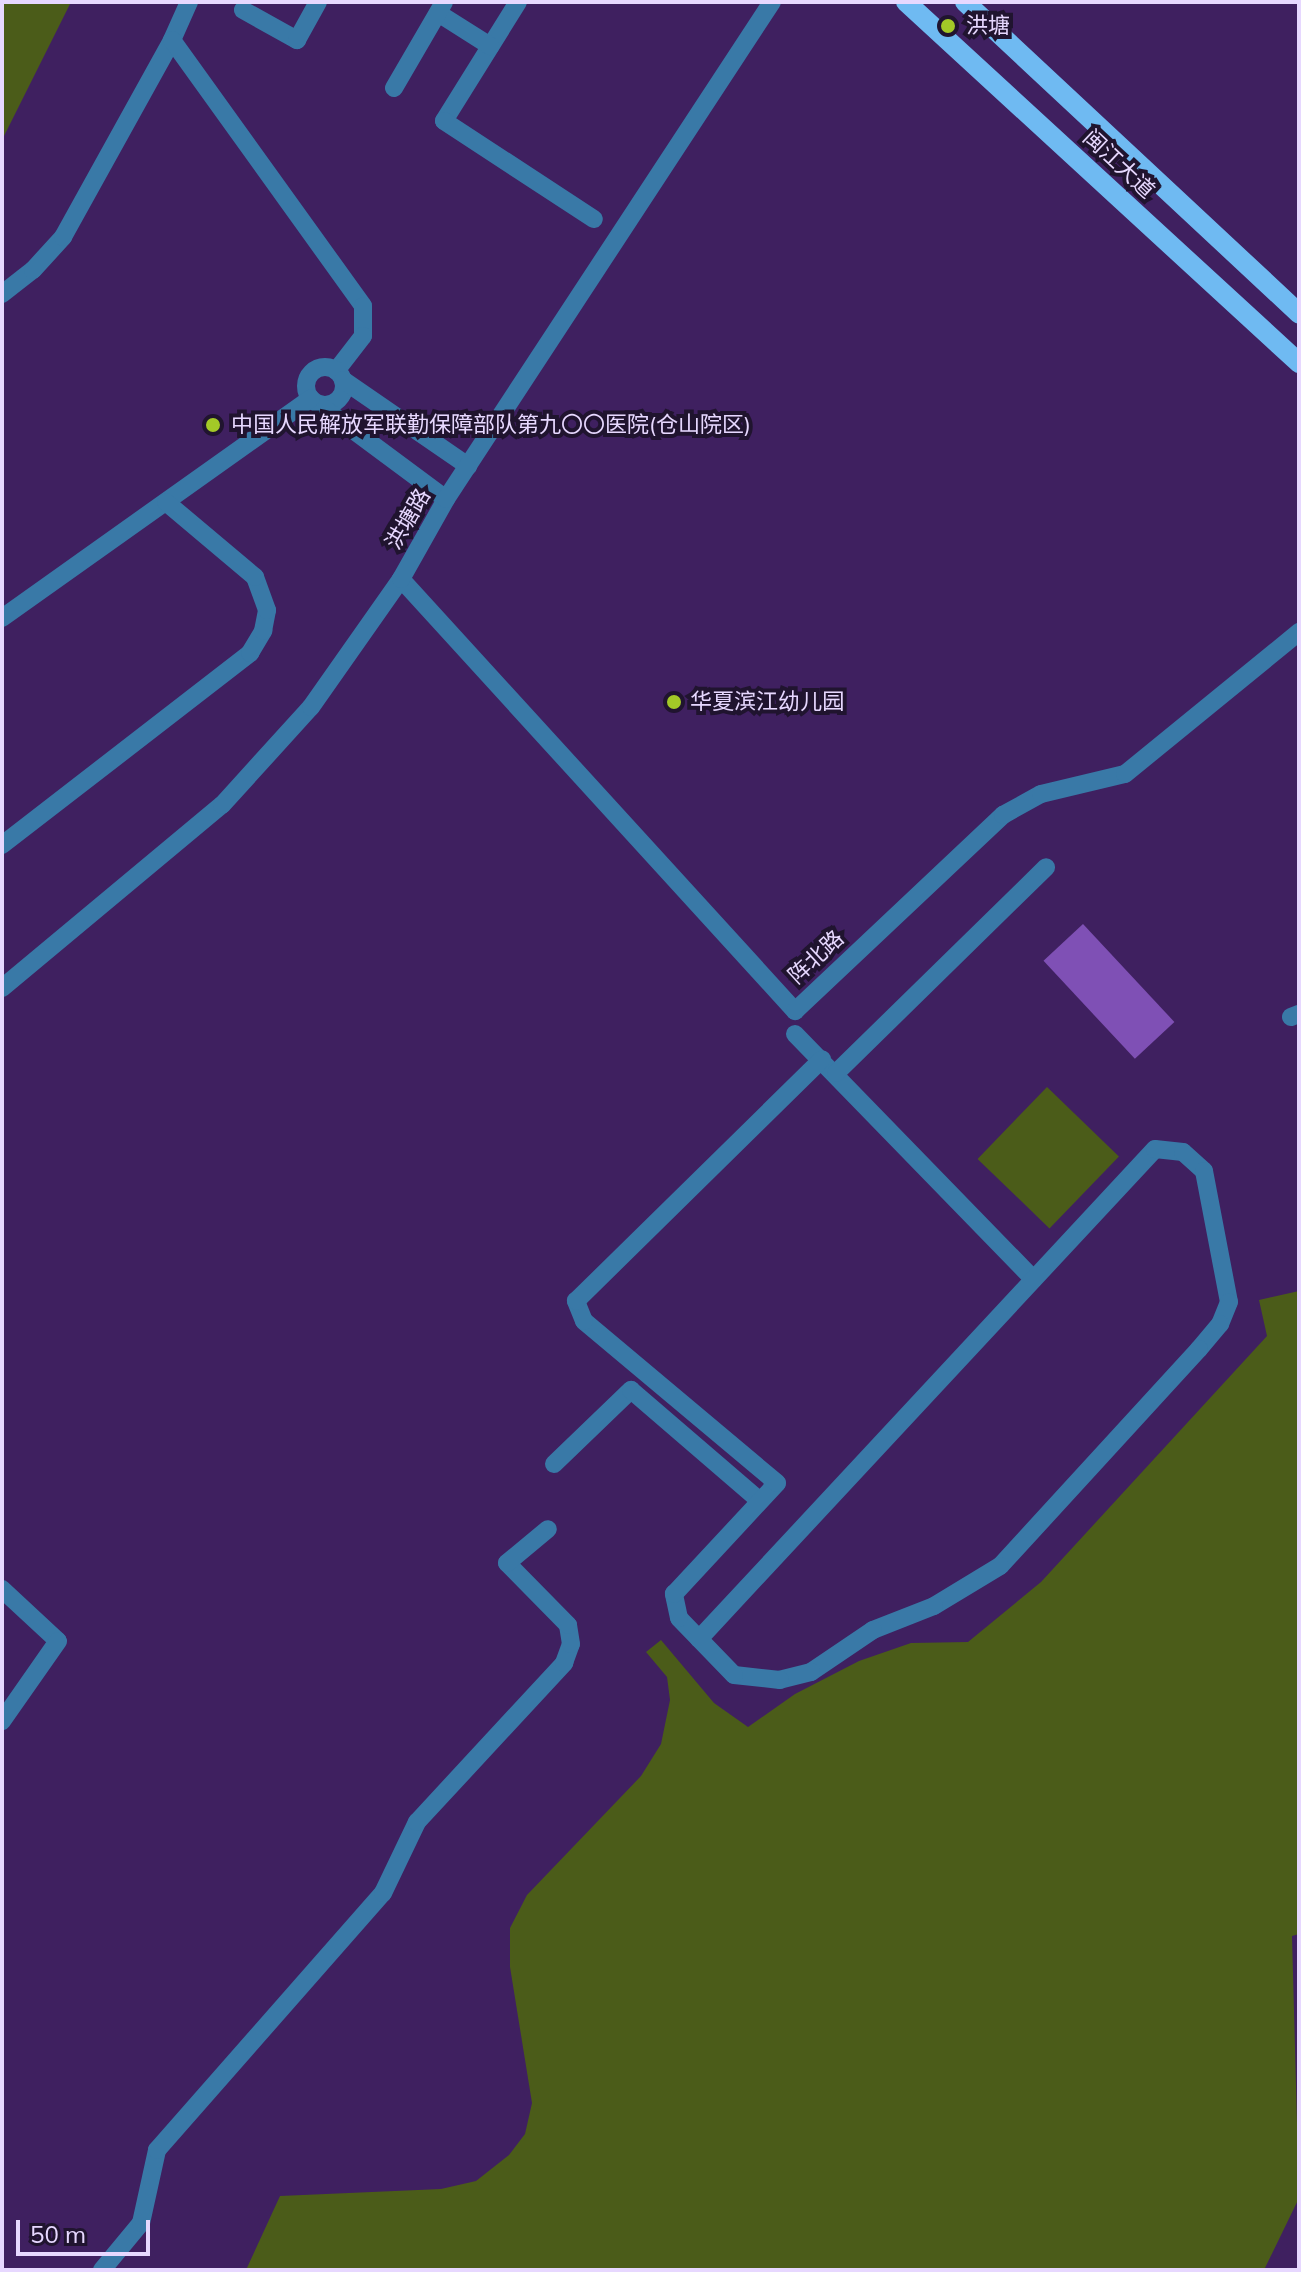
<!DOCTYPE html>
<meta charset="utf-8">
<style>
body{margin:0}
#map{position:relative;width:1301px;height:2272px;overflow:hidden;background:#3f2060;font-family:Mulish,"Noto Sans SC",sans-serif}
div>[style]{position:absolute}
.green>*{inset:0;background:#4b5c19;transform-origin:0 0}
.water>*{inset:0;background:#7f50b5;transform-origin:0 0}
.minor>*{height:18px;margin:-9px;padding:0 9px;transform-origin:9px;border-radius:9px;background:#3979a7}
.minor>.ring{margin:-9px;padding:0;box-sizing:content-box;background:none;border:18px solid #3979a7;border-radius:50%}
.major>*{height:20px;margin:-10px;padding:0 10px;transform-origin:10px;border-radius:10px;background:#6fbaf2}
.dots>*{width:22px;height:22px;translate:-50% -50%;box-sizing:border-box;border:4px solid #20142f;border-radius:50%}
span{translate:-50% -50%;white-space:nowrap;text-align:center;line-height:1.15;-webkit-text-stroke:8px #20142f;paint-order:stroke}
.poi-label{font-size:22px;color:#e7d8ff}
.left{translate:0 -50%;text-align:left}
.street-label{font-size:22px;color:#e7d8ff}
.frame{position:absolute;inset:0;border:4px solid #e7d8ff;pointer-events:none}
.scale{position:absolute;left:16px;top:2220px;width:134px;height:36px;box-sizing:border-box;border:4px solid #e7d8ff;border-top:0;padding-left:10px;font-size:24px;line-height:28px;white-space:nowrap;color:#e7d8ff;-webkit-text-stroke:6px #20142f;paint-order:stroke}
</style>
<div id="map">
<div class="green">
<div style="clip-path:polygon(2px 2px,71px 2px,2px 140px)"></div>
<div style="left:1047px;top:1087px;width:100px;height:100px;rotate:44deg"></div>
<div style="clip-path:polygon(1299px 1291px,1299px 1934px,1292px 1936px,1299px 2198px,1264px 2270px,246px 2270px,280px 2196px,441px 2189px,476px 2181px,509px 2155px,525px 2134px,532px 2103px,510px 1967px,510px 1928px,527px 1895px,641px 1776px,661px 1744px,670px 1700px,667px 1677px,646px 1652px,661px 1640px,714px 1703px,748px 1727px,795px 1694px,859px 1661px,911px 1643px,968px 1642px,1041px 1582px,1267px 1336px,1259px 1300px)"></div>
</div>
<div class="water">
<div style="left:1083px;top:924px;width:134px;height:54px;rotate:47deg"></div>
</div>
<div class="minor">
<div style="left:518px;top:2px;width:140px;rotate:121.9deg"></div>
<div style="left:444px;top:121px;width:179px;rotate:33.2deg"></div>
<div style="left:243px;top:10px;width:62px;rotate:29.1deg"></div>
<div style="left:297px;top:40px;width:43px;rotate:-61.1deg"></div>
<div style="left:438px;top:13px;width:62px;rotate:32.4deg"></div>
<div style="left:172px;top:40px;width:42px;rotate:-65.9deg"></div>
<div style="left:394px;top:88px;width:99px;rotate:-59.8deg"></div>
<div style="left:2px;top:294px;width:39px;rotate:-38deg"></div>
<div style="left:33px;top:270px;width:45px;rotate:-47.7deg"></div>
<div style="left:63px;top:237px;width:225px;rotate:-61deg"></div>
<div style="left:172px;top:40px;width:327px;rotate:54.3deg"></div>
<div style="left:363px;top:306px;width:30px;rotate:90deg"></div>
<div style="left:363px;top:336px;width:44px;rotate:127.6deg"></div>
<div class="ring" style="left:306px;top:367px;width:20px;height:20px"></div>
<div style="left:343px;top:380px;width:152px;rotate:34.5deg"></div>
<div style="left:318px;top:404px;width:159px;rotate:36.6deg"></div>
<div style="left:401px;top:579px;width:585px;rotate:47.63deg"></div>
<div style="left:795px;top:1011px;width:286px;rotate:-43.3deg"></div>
<div style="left:1003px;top:815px;width:43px;rotate:-28.9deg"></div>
<div style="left:1041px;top:794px;width:86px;rotate:-13.4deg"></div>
<div style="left:1125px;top:774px;width:225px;rotate:-39.2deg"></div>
<div style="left:2px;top:618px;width:379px;rotate:-35.4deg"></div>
<div style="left:2px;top:845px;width:314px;rotate:-37.7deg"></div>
<div style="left:250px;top:653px;width:26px;rotate:-59deg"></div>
<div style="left:263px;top:631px;width:21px;rotate:-79deg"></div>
<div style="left:267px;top:610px;width:35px;rotate:-110deg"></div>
<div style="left:255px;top:577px;width:116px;rotate:-139.9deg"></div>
<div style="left:2px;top:988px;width:286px;rotate:-39.8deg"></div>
<div style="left:222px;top:805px;width:132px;rotate:-47.8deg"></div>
<div style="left:311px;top:707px;width:156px;rotate:-54.9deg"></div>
<div style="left:401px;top:579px;width:92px;rotate:-60.6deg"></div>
<div style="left:446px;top:499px;width:594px;rotate:-56.74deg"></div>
<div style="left:1291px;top:1017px;width:9px;rotate:-21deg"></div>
<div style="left:795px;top:1034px;width:339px;rotate:45.8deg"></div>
<div style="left:836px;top:1073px;width:294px;rotate:-44.4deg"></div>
<div style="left:554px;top:1464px;width:107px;rotate:-43.9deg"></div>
<div style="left:631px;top:1390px;width:170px;rotate:40.7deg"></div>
<div style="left:2px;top:1589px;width:76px;rotate:42.9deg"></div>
<div style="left:58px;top:1641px;width:98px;rotate:125deg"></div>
<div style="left:699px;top:1639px;width:669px;rotate:-47.06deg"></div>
<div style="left:1155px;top:1149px;width:28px;rotate:6deg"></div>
<div style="left:1183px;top:1152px;width:28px;rotate:42deg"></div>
<div style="left:1204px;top:1171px;width:133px;rotate:79.2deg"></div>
<div style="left:1229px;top:1302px;width:24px;rotate:112deg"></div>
<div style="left:1220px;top:1324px;width:33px;rotate:130deg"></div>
<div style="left:1199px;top:1349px;width:294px;rotate:132.5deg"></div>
<div style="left:1000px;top:1566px;width:77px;rotate:148.8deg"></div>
<div style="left:934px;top:1606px;width:66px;rotate:158.5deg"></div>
<div style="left:873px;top:1630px;width:75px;rotate:145.9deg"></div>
<div style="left:811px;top:1672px;width:32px;rotate:166deg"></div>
<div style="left:780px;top:1680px;width:46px;rotate:-173.8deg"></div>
<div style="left:734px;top:1675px;width:79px;rotate:-134deg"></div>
<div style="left:679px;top:1618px;width:25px;rotate:-102deg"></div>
<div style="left:674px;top:1594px;width:151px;rotate:-47.1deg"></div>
<div style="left:777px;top:1483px;width:252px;rotate:-140deg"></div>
<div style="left:584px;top:1321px;width:22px;rotate:-112deg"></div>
<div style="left:576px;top:1301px;width:345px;rotate:-44.5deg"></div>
<div style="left:102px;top:2270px;width:61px;rotate:-50.3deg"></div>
<div style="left:141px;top:2223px;width:75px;rotate:-77.6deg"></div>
<div style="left:157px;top:2150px;width:342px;rotate:-48.7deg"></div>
<div style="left:383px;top:1893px;width:79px;rotate:-64.4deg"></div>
<div style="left:417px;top:1822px;width:217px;rotate:-47.2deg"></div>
<div style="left:564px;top:1663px;width:20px;rotate:-70deg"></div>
<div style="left:571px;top:1644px;width:19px;rotate:-99deg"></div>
<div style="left:568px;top:1625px;width:87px;rotate:-134.5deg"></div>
<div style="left:507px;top:1563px;width:53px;rotate:-39.7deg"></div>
</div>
<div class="major">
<div style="left:906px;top:2px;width:534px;rotate:42.57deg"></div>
<div style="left:965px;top:2px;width:457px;rotate:43deg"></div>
</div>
<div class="dots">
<div style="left:948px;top:26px;background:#a3c927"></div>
<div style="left:213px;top:425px;background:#a3c927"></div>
<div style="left:674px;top:702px;background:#a3c927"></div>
</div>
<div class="poi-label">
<span class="left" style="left:966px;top:26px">洪塘</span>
<span class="left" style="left:231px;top:425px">中国人民解放军联勤保障部队第九〇〇医院(仓山院区)</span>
<span class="left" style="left:690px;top:702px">华夏滨江幼儿园</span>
</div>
<div class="street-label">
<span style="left:1119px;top:164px;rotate:43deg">闽江大道</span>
<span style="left:408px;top:519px;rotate:-60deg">洪塘路</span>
<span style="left:816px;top:957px;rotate:-43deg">阵北路</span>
</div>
<div class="frame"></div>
<div class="scale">50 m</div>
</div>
